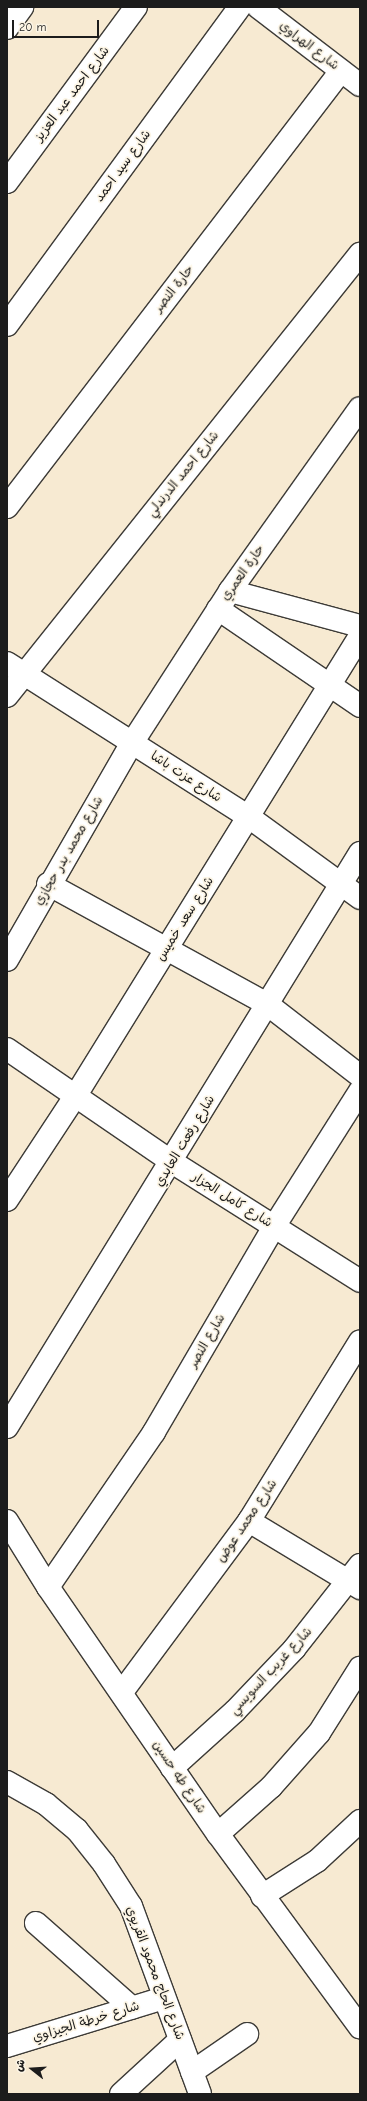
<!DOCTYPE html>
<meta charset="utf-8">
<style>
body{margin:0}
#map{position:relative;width:367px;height:2101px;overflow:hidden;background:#f7ead2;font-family:"Comic Neue","Playpen Sans Arabic",sans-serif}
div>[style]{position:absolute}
.roads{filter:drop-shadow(1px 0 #3d3b37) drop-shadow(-1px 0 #3d3b37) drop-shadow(0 1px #3d3b37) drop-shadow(0 -1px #3d3b37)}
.street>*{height:22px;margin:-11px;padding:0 11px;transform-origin:11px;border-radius:11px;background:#fff}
.secondary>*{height:22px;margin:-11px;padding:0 11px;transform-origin:11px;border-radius:11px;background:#fff}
span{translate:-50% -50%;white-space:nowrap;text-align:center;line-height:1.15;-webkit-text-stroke:3.5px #fcf5e5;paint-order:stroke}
.street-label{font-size:13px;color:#1c1c1c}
.frame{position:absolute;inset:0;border:8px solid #1c1c1c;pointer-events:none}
.north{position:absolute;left:12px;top:2049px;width:40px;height:40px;-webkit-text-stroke:3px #fcf5e5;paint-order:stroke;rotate:287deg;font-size:11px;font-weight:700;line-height:16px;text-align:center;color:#1c1c1c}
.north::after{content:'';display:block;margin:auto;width:14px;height:18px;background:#1c1c1c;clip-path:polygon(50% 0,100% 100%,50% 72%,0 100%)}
.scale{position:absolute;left:12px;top:20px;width:87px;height:18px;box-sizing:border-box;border:2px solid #1c1c1c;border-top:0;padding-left:5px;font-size:12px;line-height:14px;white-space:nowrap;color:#1c1c1c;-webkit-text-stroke:3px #fcf5e5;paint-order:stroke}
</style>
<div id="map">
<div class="roads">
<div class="street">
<div style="left:258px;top:7px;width:128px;rotate:37.4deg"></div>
<div style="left:7px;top:28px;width:26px;rotate:-54deg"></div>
<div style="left:7px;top:182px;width:217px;rotate:-53.6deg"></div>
<div style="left:7px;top:325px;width:394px;rotate:-53.8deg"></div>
<div style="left:7px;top:507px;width:549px;rotate:-52.55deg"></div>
<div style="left:230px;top:591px;width:135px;rotate:15.1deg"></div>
<div style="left:218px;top:609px;width:172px;rotate:34.3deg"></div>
<div style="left:7px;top:663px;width:287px;rotate:32.5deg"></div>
<div style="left:249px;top:817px;width:137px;rotate:36.1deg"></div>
<div style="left:7px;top:696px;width:566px;rotate:-51.39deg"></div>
<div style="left:48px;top:884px;width:250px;rotate:28.7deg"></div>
<div style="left:267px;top:1004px;width:118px;rotate:37.7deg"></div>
<div style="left:7px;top:960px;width:250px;rotate:-60.1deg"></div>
<div style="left:132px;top:743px;width:181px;rotate:-57.2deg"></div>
<div style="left:230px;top:591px;width:224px;rotate:-54.6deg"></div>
<div style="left:7px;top:1049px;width:200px;rotate:34.4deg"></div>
<div style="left:172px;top:1162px;width:222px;rotate:32.3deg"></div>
<div style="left:7px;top:1200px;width:126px;rotate:-56.7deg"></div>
<div style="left:76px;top:1095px;width:540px;rotate:-58.25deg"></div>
<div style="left:7px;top:1427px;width:674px;rotate:-58.41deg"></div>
<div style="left:249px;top:1521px;width:130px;rotate:31.1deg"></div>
<div style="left:48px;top:1587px;width:188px;rotate:-55.6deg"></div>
<div style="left:154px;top:1432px;width:240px;rotate:-59.7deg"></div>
<div style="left:275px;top:1225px;width:159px;rotate:-57.6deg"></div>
<div style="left:122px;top:1692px;width:213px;rotate:-53.4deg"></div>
<div style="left:249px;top:1521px;width:211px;rotate:-58.3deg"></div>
<div style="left:172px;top:1768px;width:85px;rotate:-42.1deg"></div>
<div style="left:235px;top:1711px;width:86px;rotate:-46.4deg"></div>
<div style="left:294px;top:1649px;width:107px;rotate:-51.8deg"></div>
<div style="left:7px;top:1782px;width:45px;rotate:29.4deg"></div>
<div style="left:46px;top:1804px;width:40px;rotate:40deg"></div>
<div style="left:77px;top:1830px;width:43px;rotate:51.5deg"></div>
<div style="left:104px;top:1864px;width:50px;rotate:57.3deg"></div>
<div style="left:131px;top:1906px;width:200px;rotate:69.8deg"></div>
<div style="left:218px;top:1834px;width:71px;rotate:-41.6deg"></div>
<div style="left:271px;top:1787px;width:72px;rotate:-48.4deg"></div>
<div style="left:319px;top:1733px;width:77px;rotate:-57.8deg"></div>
<div style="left:262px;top:1896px;width:65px;rotate:-32.5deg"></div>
<div style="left:317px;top:1861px;width:59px;rotate:-42.9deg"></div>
<div style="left:36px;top:1923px;width:128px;rotate:41.5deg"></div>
<div style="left:7px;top:2046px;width:164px;rotate:-17deg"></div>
<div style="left:192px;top:2072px;width:67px;rotate:-34.6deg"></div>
<div style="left:121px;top:2094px;width:80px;rotate:-42.5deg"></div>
</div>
<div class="secondary">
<div style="left:7px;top:1521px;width:78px;rotate:58.2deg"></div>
<div style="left:48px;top:1587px;width:300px;rotate:55.5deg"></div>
<div style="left:218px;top:1834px;width:240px;rotate:53.7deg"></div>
</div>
</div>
<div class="street-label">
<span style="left:309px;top:46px;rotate:37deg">شارع الهراوي</span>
<span style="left:72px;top:94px;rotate:-53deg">شارع احمد عبد العزيز</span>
<span style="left:123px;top:166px;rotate:-54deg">شارع سيد احمد</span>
<span style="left:174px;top:289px;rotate:-52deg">حارة النصر</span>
<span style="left:183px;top:474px;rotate:-51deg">شارع احمد الدرندلي</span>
<span style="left:243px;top:573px;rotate:-55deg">حارة العمري</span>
<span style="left:186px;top:777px;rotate:33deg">شارع عزت باشا</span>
<span style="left:69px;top:851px;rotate:-60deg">شارع محمد بدر حجازي</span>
<span style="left:185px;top:919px;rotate:-58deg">شارع سعد خميس</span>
<span style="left:185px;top:1141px;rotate:-59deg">شارع رفعت العابدي</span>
<span style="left:232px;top:1200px;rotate:32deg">شارع كامل الجزار</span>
<span style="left:207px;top:1341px;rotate:-60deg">شارع النصر</span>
<span style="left:247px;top:1521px;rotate:-56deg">شارع محمد عوض</span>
<span style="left:271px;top:1671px;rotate:-47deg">شارع غريب السويسي</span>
<span style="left:179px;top:1777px;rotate:56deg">شارع طه حسين</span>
<span style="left:155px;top:1973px;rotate:69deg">شارع الحاج محمود القريوي</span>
<span style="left:86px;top:2022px;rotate:-17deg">شارع خرطة الجيزاوي</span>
</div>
<div class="frame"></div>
<div class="north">ش</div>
<div class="scale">20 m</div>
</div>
